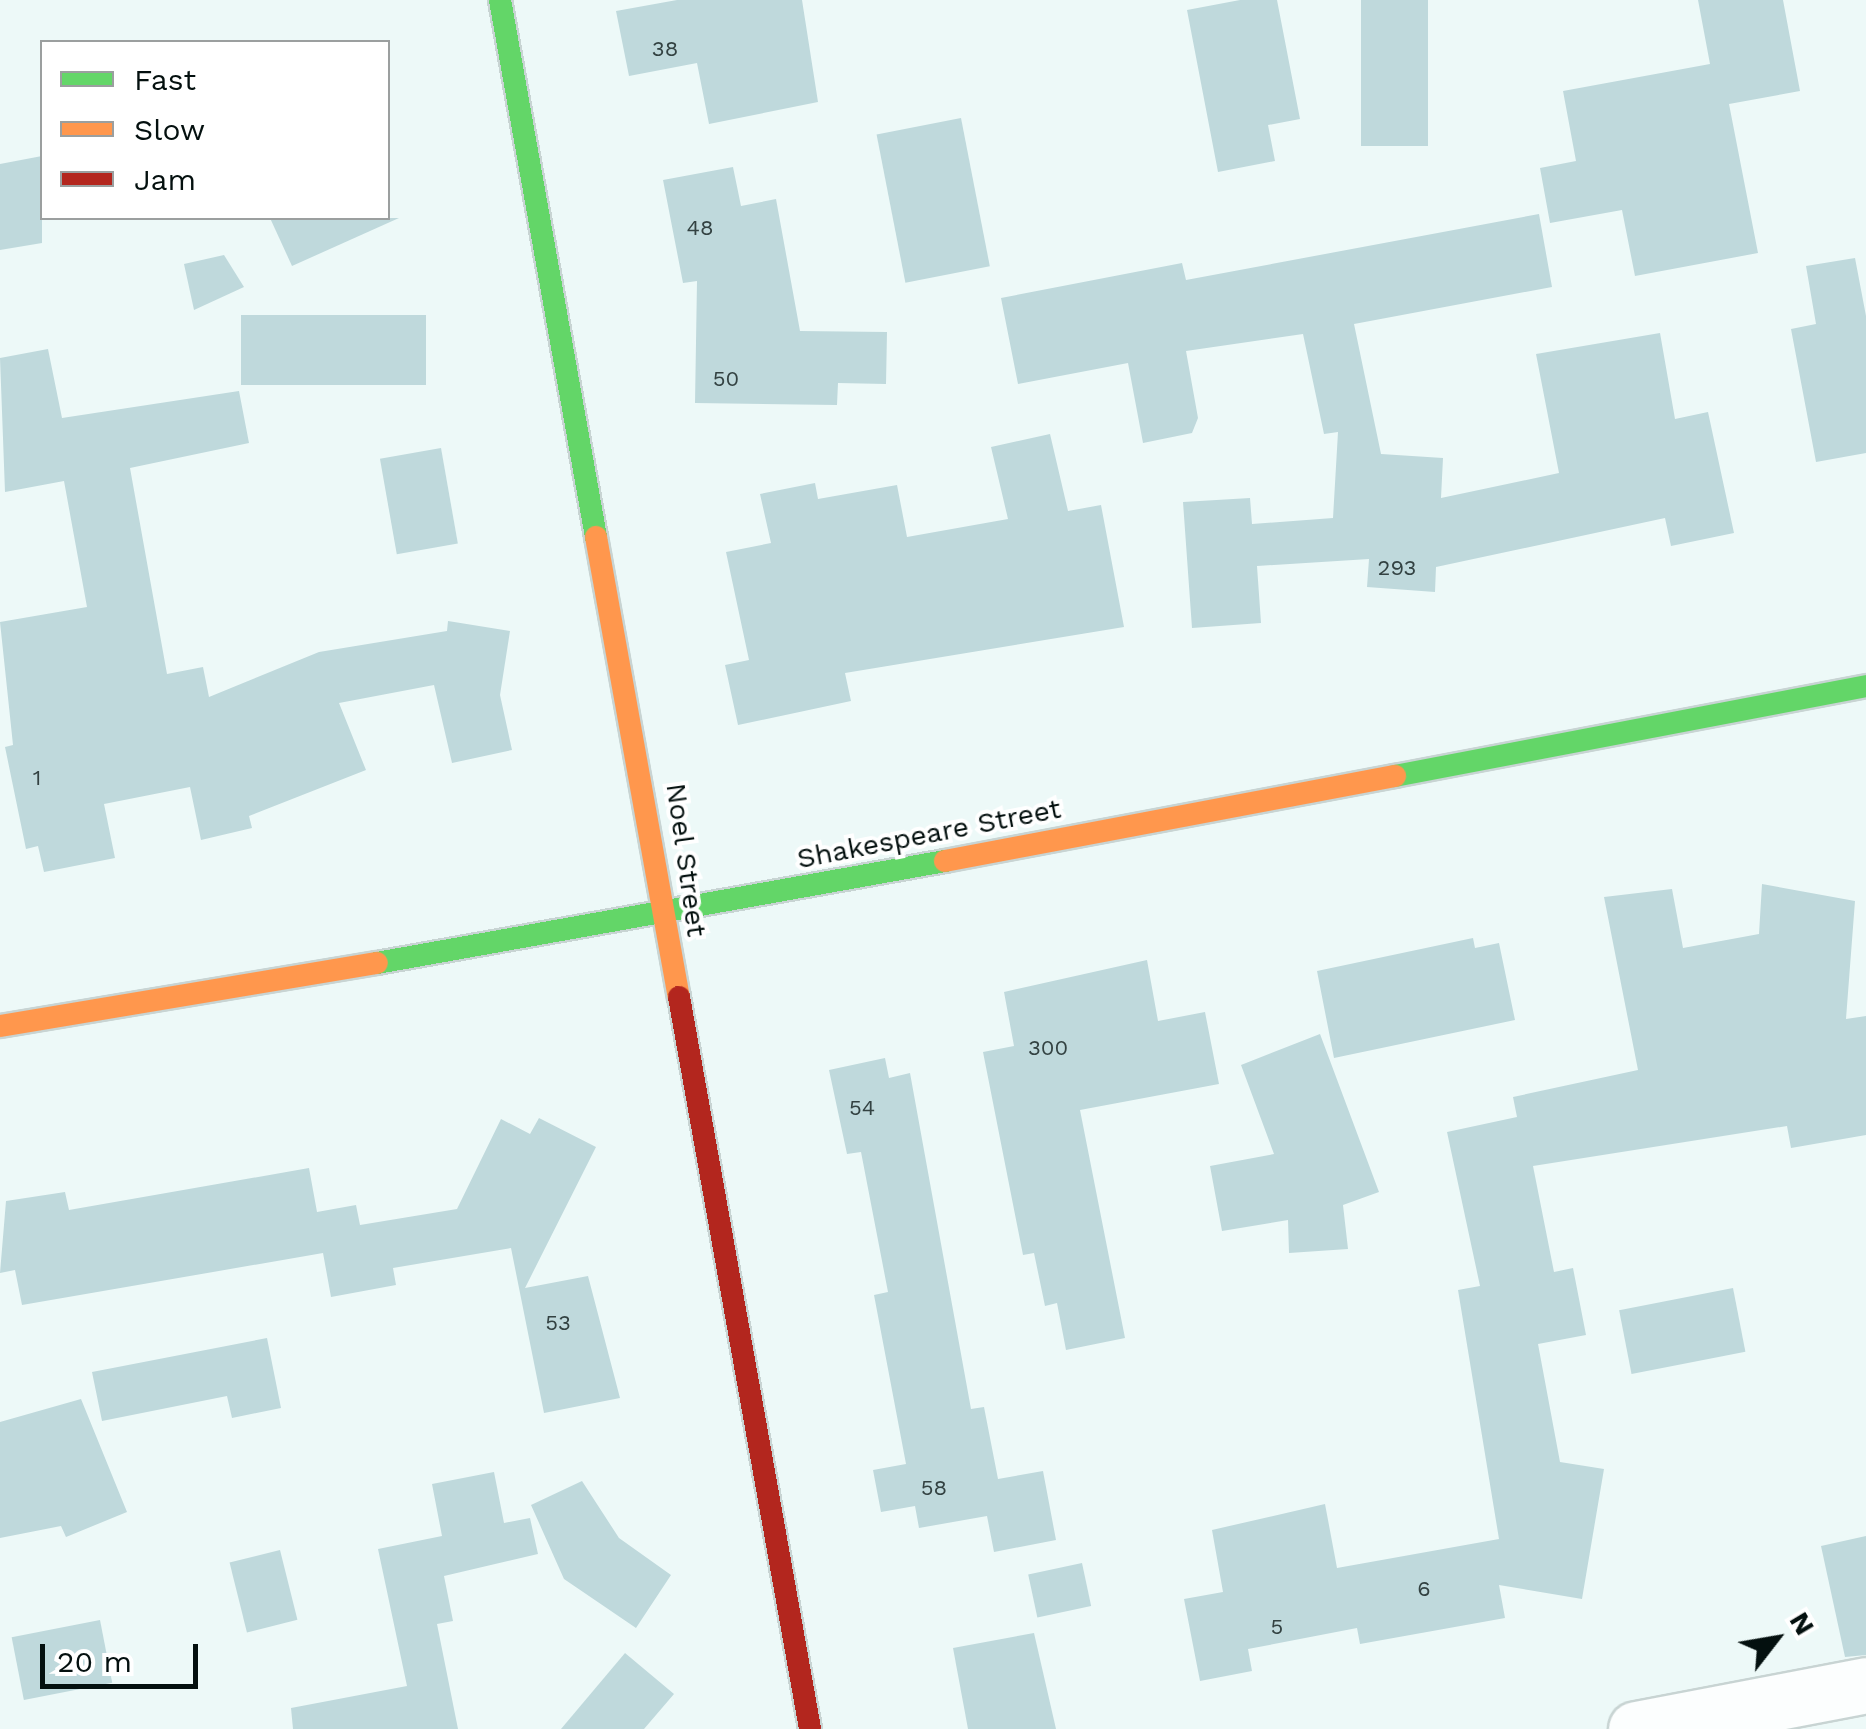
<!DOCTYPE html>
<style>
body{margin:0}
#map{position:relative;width:1866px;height:1729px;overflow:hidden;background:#edf9f8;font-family:"Work Sans",sans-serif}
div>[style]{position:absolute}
.building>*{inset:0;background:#bfd9dc;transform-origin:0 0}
.roads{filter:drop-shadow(2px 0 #c8d4d3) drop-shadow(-2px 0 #c8d4d3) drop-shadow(0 2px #c8d4d3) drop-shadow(0 -2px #c8d4d3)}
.street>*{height:55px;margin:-27.5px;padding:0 27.5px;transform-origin:27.5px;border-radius:27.5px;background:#fcfefe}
.fast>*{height:22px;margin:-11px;padding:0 11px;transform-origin:11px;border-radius:11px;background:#63d668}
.slow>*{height:22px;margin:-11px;padding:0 11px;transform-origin:11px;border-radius:11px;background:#ff974d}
.jam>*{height:22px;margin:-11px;padding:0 11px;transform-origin:11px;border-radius:11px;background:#b3261e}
span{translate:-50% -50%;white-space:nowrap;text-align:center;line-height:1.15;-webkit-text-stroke:8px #fff;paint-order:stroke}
.number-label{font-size:22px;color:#334242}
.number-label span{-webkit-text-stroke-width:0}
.street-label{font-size:28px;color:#04100f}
.legend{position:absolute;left:40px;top:40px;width:350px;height:180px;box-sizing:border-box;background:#fff;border:2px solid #9b9f9f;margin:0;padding:12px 18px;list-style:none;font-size:30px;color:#04100f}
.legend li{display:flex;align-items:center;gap:20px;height:50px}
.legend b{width:50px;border:2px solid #9b9f9f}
.north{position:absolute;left:1726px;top:1589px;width:100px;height:100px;-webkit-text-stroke:8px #fff;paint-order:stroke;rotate:59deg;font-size:28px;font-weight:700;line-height:40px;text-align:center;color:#04100f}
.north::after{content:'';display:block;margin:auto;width:35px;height:45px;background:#04100f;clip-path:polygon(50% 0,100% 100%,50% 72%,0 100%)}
.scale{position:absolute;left:40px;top:1644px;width:158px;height:45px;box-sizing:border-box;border:5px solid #04100f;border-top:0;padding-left:12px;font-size:30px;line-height:35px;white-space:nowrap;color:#04100f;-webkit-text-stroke:8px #fff;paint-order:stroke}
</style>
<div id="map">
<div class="building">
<div style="clip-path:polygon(677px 0,802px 0,818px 102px,709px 124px,697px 63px,629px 76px,616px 11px)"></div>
<div style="clip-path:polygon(1240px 0,1277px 0,1300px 119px,1268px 125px,1275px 161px,1218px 172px,1187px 10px)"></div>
<div style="left:1361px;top:0;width:67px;height:146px"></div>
<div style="clip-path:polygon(1698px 0,1783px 0,1800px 91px,1729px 104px,1758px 253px,1635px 276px,1622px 210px,1550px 223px,1540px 168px,1576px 161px,1563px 91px,1710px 64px)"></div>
<div style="left:961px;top:118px;width:151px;height:86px;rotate:79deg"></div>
<div style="clip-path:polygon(42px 156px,42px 243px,0 250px,0 164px)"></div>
<div style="clip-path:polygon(733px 167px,741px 206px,776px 199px,800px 331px,887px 332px,886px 384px,838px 383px,837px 405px,695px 403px,697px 281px,683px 283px,663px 180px)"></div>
<div style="clip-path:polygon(1539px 214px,1552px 287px,1354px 324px,1381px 454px,1443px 458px,1441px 498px,1559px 473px,1536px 354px,1660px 333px,1675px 419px,1708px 412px,1734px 533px,1671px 546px,1665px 518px,1436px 567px,1435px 592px,1367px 587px,1369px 559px,1257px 566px,1261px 623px,1192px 628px,1183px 502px,1250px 498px,1252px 524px,1333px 518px,1338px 432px,1324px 434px,1303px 334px,1186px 351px,1198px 418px,1192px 433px,1143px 443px,1128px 363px,1018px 384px,1001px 298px,1182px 263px,1186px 280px)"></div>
<div style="clip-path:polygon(270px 218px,399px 218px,292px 266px)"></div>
<div style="clip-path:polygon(224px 255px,244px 287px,194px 310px,184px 264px)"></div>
<div style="clip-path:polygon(1855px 258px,1866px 316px,1866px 453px,1816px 462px,1791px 329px,1816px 324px,1806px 266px)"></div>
<div style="left:241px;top:315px;width:185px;height:70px"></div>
<div style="clip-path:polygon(48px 349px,62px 418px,239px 391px,249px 443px,130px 468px,167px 674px,203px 667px,209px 697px,319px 652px,447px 631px,448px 621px,510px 631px,500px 695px,512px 750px,452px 763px,434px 685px,339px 703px,366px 770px,249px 816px,252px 828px,201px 840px,190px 787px,104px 804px,115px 858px,44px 872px,38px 846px,26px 849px,5px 747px,13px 745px,0 622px,87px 607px,64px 481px,5px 492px,0 358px)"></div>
<div style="clip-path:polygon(1050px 434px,1068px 511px,1101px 505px,1124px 627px,845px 673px,851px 701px,738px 725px,725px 665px,749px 660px,726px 552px,771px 543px,760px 494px,815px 483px,818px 499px,897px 485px,907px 537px,1008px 519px,991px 447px)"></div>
<div style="left:441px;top:448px;width:97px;height:62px;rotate:80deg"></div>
<div style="clip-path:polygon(1762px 884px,1855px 901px,1846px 1019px,1866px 1016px,1866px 1135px,1791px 1148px,1787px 1126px,1533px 1166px,1554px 1272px,1573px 1268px,1586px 1335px,1538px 1344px,1560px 1462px,1604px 1469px,1582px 1599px,1499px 1585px,1505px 1618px,1360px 1644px,1357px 1628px,1248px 1649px,1252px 1671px,1200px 1681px,1184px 1599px,1223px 1592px,1212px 1530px,1325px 1504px,1337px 1568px,1499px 1539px,1458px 1290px,1480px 1286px,1447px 1132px,1517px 1117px,1513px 1097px,1638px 1070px,1604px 897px,1672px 889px,1683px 948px,1759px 934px)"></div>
<div style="clip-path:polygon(1473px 938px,1475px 948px,1499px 943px,1515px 1020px,1334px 1058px,1317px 971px)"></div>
<div style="clip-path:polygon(1147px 960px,1158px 1021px,1205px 1012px,1219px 1084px,1080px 1110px,1125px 1338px,1066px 1350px,1057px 1303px,1045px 1306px,1034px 1253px,1023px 1255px,983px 1052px,1014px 1046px,1004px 992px)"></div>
<div style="clip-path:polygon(1320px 1034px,1379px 1192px,1343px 1205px,1348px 1249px,1289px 1253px,1288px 1220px,1222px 1231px,1210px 1166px,1274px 1154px,1241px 1065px)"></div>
<div style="clip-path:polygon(885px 1058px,889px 1078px,910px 1073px,971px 1409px,984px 1407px,998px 1479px,1043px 1471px,1056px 1540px,994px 1552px,987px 1516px,919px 1528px,915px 1506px,881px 1512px,873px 1470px,906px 1464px,874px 1295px,888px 1292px,861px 1152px,847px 1154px,829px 1070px)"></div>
<div style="clip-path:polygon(539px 1118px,596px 1147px,525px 1288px,588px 1276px,620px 1398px,544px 1413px,511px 1248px,393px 1268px,396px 1285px,331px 1297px,323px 1253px,22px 1305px,15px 1270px,0 1273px,6px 1201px,65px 1192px,69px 1210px,309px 1168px,317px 1212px,356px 1205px,360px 1225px,457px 1209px,501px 1119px,530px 1134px)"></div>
<div style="left:1733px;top:1288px;width:65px;height:116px;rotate:79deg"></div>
<div style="clip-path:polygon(267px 1338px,281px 1408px,232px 1418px,227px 1396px,102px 1421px,92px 1372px)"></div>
<div style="clip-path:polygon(81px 1399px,127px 1512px,66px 1537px,61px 1526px,0 1538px,0 1422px)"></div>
<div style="clip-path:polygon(494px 1472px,504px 1523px,530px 1518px,538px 1554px,444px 1576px,453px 1621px,437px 1624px,458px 1729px,293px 1729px,291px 1708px,407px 1686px,378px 1549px,442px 1536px,432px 1484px)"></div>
<div style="clip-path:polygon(582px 1481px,619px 1538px,671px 1575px,636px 1628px,564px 1579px,531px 1505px)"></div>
<div style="clip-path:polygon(1866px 1536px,1866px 1655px,1845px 1657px,1821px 1546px)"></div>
<div style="left:280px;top:1550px;width:72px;height:52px;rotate:76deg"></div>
<div style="left:1082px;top:1563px;width:44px;height:55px;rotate:78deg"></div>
<div style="left:100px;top:1620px;width:64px;height:90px;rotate:79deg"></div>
<div style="clip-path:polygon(1034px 1633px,1056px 1729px,968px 1729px,953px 1648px)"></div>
<div style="clip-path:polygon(625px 1653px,674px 1694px,644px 1729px,561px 1729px)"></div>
</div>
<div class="roads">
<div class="street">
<div style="left:1636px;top:1729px;width:234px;rotate:-10.8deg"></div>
</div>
<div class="fast">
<div style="left:500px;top:0;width:546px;rotate:79.86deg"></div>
<div style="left:1395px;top:776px;width:480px;rotate:-10.8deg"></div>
<div style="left:377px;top:963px;width:577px;rotate:-10.18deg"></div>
</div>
<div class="slow">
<div style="left:596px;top:537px;width:467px;rotate:79.8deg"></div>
<div style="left:945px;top:861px;width:458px;rotate:-10.7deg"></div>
<div style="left:0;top:1026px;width:382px;rotate:-9.5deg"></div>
</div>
<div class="jam">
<div style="left:679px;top:997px;width:744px;rotate:79.85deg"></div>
</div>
</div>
<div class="number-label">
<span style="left:665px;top:49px">38</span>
<span style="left:700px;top:228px">48</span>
<span style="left:726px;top:379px">50</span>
<span style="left:1397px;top:568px">293</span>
<span style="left:37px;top:778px">1</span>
<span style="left:1048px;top:1048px">300</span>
<span style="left:862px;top:1108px">54</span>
<span style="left:558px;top:1323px">53</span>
<span style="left:934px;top:1488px">58</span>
<span style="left:1424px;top:1589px">6</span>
<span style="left:1277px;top:1627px">5</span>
</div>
<div class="street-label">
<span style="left:929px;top:834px;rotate:-11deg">Shakespeare Street</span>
<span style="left:686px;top:860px;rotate:82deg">Noel Street</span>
</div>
<ul class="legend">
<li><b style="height:12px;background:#63d668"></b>Fast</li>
<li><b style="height:12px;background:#ff974d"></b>Slow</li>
<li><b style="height:12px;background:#b3261e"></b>Jam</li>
</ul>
<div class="north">N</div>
<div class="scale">20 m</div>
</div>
